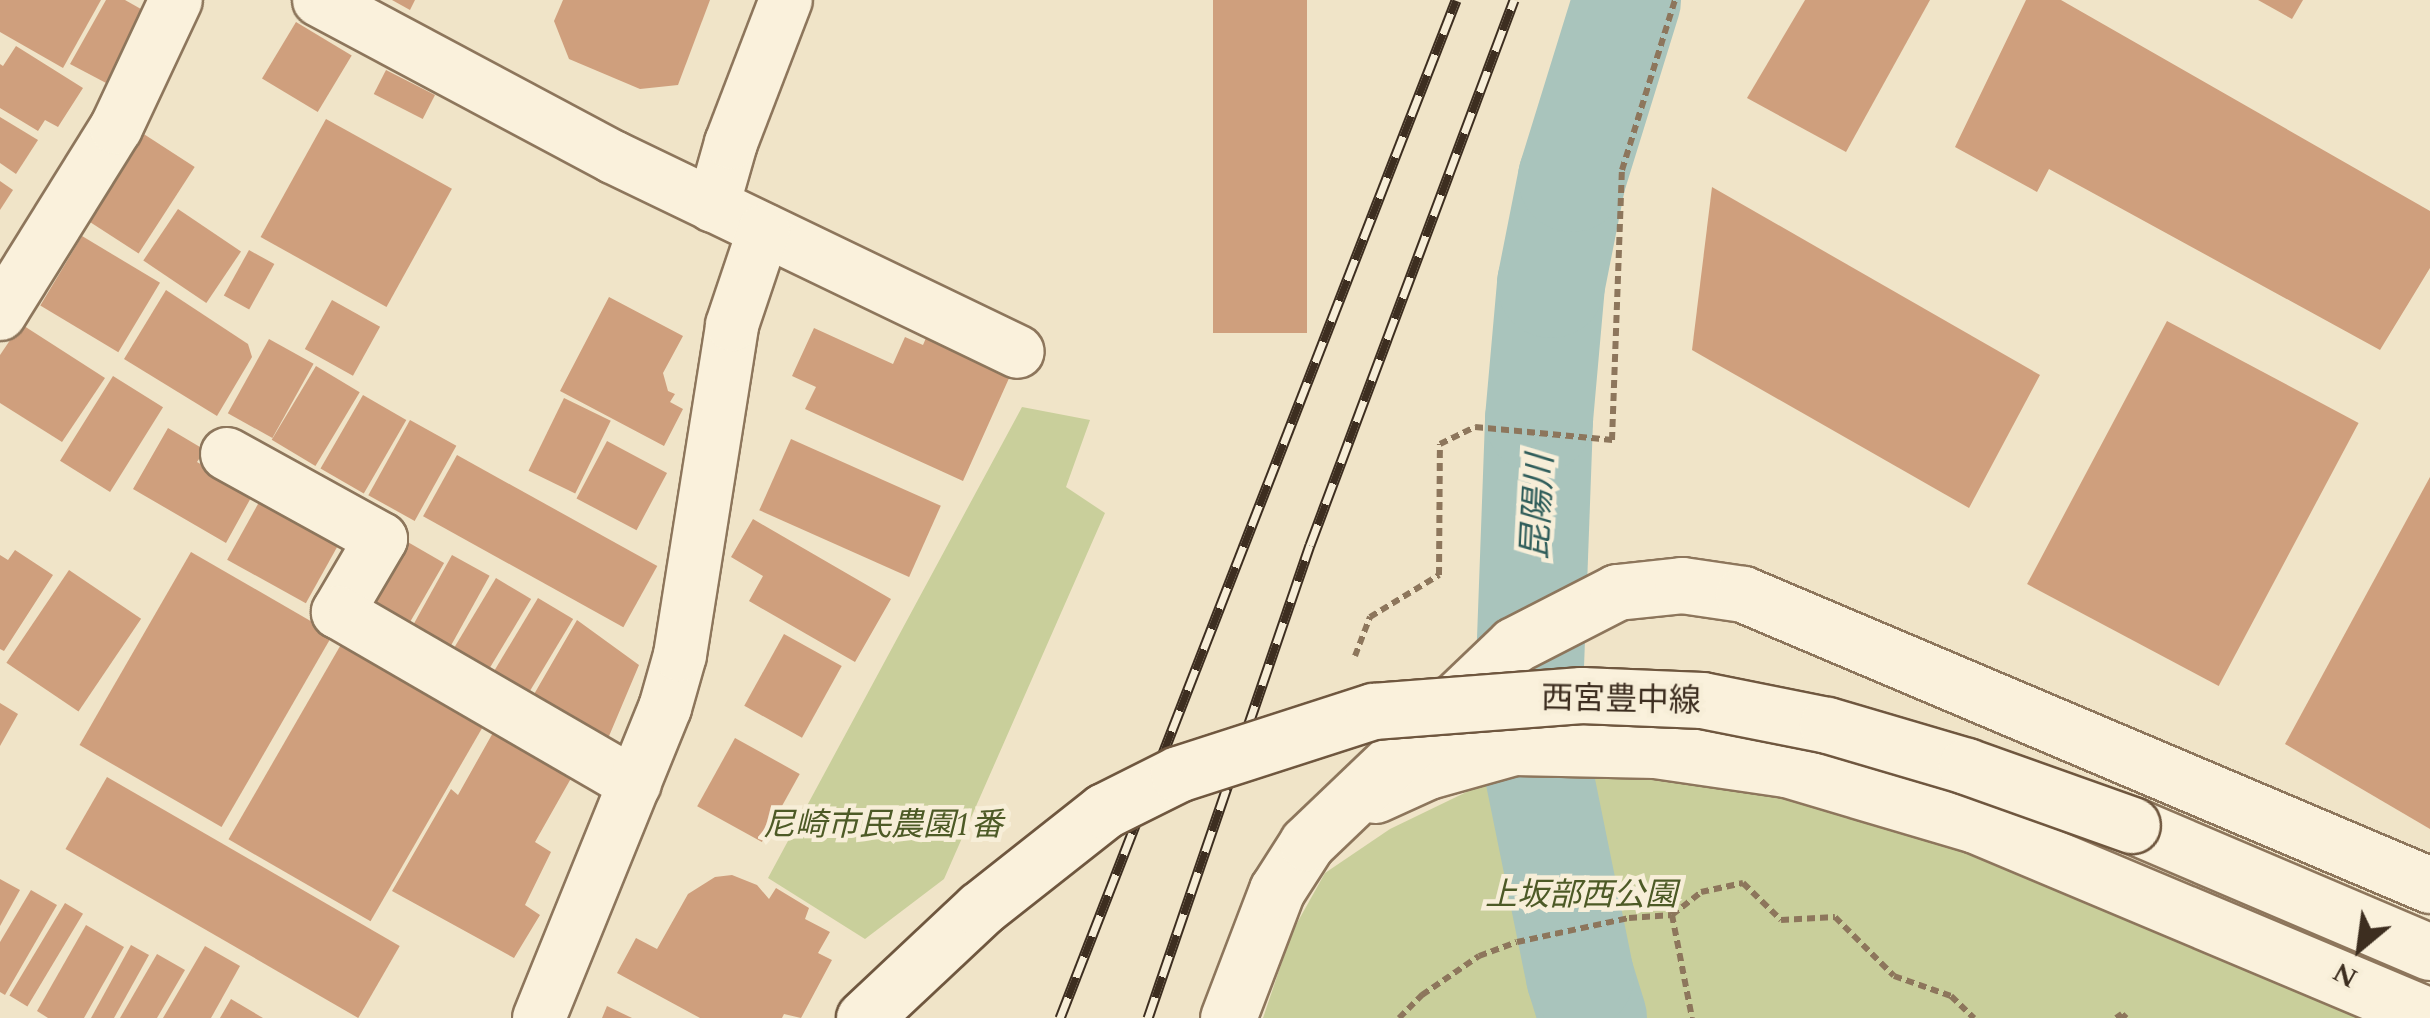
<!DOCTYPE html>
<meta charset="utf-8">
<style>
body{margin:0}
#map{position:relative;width:2430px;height:1018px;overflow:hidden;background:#f0e4c8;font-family:Spectral,"Noto Sans JP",serif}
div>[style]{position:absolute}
.green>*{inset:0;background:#c9cf9b}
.river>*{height:108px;margin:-54px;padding:0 54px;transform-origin:54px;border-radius:54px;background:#a9c4bc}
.building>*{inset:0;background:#cf9f7d;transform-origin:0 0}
.path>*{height:6px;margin-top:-3px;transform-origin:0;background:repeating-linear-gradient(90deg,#8d765c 0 8px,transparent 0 13px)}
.roads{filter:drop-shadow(2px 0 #8d765c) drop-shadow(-2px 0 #8d765c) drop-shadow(0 2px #8d765c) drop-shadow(0 -2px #8d765c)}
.street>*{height:52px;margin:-26px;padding:0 26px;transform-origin:26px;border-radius:26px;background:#faf1dc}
.secondary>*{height:55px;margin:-27.5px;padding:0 27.5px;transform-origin:27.5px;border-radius:27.5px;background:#faf1dc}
.rail>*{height:11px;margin-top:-5.5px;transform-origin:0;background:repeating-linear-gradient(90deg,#f7eed8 0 22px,#3d2e20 0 44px);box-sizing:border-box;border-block:2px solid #3d2e20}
.bridges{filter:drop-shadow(2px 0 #6f573f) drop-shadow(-2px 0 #6f573f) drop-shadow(0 2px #6f573f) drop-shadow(0 -2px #6f573f)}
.secondary-bridge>*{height:55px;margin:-27.5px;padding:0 27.5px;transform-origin:27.5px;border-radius:27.5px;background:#faf1dc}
span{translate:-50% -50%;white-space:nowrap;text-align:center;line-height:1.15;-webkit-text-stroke:9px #f7eed8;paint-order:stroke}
.street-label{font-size:32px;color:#3d2e20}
.park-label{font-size:32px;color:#4d5a26;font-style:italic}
.water-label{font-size:35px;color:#2f5d5a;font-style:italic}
.north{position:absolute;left:2310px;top:898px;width:100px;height:100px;-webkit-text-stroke:8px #f7eed8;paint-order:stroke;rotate:209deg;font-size:28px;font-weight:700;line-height:40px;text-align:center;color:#3d2e20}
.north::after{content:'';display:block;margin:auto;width:35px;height:45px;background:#3d2e20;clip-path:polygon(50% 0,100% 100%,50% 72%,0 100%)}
</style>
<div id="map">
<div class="green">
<div style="clip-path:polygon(1022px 407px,1090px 420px,1066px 487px,1105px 513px,944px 879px,865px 939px,768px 878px)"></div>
<div style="clip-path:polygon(1636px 772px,1793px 795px,2011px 863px,2375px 1018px,1263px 1018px,1292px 932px,1325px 873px,1390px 829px,1483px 784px,1541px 773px)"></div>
</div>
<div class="river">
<div style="left:1593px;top:1018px;width:44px;rotate:-107.2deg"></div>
<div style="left:1580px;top:976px;width:260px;rotate:-101.5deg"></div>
<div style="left:1528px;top:721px;width:302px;rotate:-87.9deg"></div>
<div style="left:1539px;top:419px;width:136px;rotate:-84.9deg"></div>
<div style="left:1551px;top:284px;width:108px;rotate:-78.8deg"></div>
<div style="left:1572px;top:178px;width:186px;rotate:-72.8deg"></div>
</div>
<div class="building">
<div style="clip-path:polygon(0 0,101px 0,63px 68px,0 32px)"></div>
<div style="clip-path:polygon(106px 0,125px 0,148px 13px,108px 84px,70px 64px)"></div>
<div style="clip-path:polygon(392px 0,415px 0,410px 10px)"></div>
<div style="clip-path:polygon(563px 0,710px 0,678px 85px,640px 89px,569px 59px,554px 21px)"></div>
<div style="left:1213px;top:0;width:94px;height:333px"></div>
<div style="clip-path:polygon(1805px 0,1930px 0,1846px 152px,1747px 98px)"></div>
<div style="clip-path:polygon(2026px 0,2061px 0,2430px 211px,2430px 268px,2380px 350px,2049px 169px,2037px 192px,1955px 147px)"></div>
<div style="clip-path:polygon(2258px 0,2303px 0,2292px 19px)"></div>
<div style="left:296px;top:22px;width:65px;height:66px;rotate:31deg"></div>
<div style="clip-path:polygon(16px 46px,83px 88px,58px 127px,45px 120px,38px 131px,0 108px,0 64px,3px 66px)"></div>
<div style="left:386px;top:70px;width:55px;height:27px;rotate:27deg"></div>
<div style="clip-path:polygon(0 117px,38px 140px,16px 174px,0 163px)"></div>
<div style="left:326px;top:119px;width:144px;height:135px;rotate:29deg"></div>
<div style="left:136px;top:129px;width:70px;height:103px;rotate:33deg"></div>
<div style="clip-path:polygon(0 181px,13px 190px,0 210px)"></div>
<div style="clip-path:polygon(1712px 187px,2040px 375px,1969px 508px,1692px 350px)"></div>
<div style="left:178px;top:209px;width:76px;height:62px;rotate:34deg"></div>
<div style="left:82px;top:236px;width:91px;height:81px;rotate:31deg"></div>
<div style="left:249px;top:250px;width:29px;height:52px;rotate:29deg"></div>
<div style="clip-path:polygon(166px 290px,248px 344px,252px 357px,217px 416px,124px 359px)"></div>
<div style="clip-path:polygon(609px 297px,683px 336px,663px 373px,668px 391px,675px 394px,670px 402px,683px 409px,664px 446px,560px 391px)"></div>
<div style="left:332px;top:300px;width:55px;height:56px;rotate:29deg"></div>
<div style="left:2167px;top:321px;width:217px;height:298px;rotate:28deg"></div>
<div style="clip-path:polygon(21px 324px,105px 378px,62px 442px,0 403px,0 355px)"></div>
<div style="clip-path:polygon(814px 328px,893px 364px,905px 337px,923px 345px,926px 338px,1010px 376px,963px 481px,805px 409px,816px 387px,792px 376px)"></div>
<div style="left:269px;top:339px;width:51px;height:85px;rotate:29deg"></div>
<div style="left:316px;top:366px;width:51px;height:86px;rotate:31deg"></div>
<div style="left:113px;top:376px;width:59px;height:100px;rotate:32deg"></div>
<div style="left:363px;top:395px;width:50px;height:85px;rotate:30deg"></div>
<div style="left:564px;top:398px;width:52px;height:81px;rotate:26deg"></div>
<div style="left:410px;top:420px;width:53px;height:86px;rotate:29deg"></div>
<div style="clip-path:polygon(168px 428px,205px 450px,197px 462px,253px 494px,226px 543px,133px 489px)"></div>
<div style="left:791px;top:439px;width:164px;height:78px;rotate:24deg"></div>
<div style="left:607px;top:441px;width:68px;height:65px;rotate:28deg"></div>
<div style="left:457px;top:455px;width:229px;height:70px;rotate:29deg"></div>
<div style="clip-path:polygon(2430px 477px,2430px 829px,2285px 744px)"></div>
<div style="left:263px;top:495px;width:90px;height:74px;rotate:29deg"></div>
<div style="clip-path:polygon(753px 519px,891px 599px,855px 662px,749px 601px,763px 576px,731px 557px)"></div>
<div style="left:406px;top:541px;width:44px;height:75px;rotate:30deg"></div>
<div style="clip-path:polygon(15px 550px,53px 575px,4px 651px,0 649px,0 555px,8px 560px)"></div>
<div style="left:191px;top:552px;width:164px;height:223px;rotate:30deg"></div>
<div style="left:452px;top:555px;width:43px;height:83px;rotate:29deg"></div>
<div style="left:69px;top:570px;width:87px;height:112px;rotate:34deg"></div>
<div style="left:496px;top:578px;width:41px;height:83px;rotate:31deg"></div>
<div style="left:538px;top:598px;width:41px;height:86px;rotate:31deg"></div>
<div style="clip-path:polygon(577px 620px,639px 665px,604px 748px,557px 718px,561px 710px,533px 696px)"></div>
<div style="left:784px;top:634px;width:66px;height:82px;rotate:29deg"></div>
<div style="left:343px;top:641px;width:164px;height:229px;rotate:30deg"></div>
<div style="clip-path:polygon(0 703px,18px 714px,0 746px)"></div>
<div style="clip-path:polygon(499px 722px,578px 766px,535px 842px,551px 852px,525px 905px,540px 915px,514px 958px,392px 891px,451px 789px,458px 795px)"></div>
<div style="left:735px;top:738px;width:74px;height:78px;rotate:29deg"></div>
<div style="left:107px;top:777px;width:338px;height:83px;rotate:30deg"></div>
<div style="clip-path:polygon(732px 875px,757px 885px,769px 899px,776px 888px,809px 908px,805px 919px,830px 932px,818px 953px,832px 960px,801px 1018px,784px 1014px,782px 1018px,700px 1018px,617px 973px,636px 938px,657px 949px,688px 894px,715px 877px)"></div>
<div style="clip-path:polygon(0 879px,20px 890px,0 926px)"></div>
<div style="clip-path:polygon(31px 890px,57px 905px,5px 995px,0 992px,0 942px)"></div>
<div style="left:65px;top:903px;width:21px;height:108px;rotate:31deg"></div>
<div style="clip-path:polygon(86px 925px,124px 947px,84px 1018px,48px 1018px,37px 1011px)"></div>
<div style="clip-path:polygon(131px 945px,149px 955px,114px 1018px,91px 1018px)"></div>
<div style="clip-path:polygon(205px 946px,240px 966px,211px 1018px,163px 1018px)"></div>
<div style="clip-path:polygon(157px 954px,185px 970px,157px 1018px,120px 1018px)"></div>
<div style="clip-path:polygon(231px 999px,263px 1018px,220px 1018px)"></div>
<div style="clip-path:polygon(607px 1006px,632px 1018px,602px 1018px)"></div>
</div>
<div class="path">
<div style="left:1355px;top:656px;width:42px;rotate:-69deg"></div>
<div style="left:1370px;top:617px;width:81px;rotate:-31.3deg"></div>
<div style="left:1439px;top:575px;width:131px;rotate:-89.6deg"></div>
<div style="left:1440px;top:444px;width:39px;rotate:-26deg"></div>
<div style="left:1475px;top:427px;width:138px;rotate:5.4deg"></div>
<div style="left:1612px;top:440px;width:270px;rotate:-87.9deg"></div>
<div style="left:1622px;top:170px;width:178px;rotate:-72.7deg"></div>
<div style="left:1672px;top:915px;width:37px;rotate:-38deg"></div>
<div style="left:1701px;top:892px;width:43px;rotate:-12.1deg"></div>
<div style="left:1743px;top:883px;width:53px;rotate:44.2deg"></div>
<div style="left:1781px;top:920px;width:54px;rotate:-3.2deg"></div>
<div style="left:1835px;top:917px;width:83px;rotate:45deg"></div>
<div style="left:1894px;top:976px;width:60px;rotate:19.3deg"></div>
<div style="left:1951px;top:996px;width:32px;rotate:44deg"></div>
<div style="left:1399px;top:1018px;width:33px;rotate:-45deg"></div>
<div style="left:1422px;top:995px;width:69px;rotate:-34.4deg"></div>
<div style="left:1479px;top:956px;width:40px;rotate:-20.2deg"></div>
<div style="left:1517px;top:942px;width:115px;rotate:-12.1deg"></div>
<div style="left:1629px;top:918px;width:43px;rotate:-4deg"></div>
<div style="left:1672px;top:915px;width:105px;rotate:79deg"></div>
<div style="left:2116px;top:1018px;width:7px;rotate:-34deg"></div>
<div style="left:2122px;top:1014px;width:6px;rotate:45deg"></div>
</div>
<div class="roads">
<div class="street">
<div style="left:319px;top:0;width:333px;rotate:28.1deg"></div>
<div style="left:613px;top:157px;width:449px;rotate:25.7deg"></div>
<div style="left:713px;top:206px;width:66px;rotate:-74.1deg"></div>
<div style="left:731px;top:143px;width:153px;rotate:-69deg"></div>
<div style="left:0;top:314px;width:219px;rotate:-58.1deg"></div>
<div style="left:116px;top:128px;width:141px;rotate:-64.9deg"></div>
<div style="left:227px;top:454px;width:176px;rotate:28.9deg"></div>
<div style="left:381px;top:539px;width:85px;rotate:120.5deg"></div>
<div style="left:338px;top:612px;width:343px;rotate:30.1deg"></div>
<div style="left:539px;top:1018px;width:335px;rotate:-67.9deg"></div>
<div style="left:665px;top:708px;width:55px;rotate:-74.2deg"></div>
<div style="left:680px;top:655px;width:334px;rotate:-81deg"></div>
<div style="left:732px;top:325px;width:100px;rotate:-71.4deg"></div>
</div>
<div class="secondary">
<div style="left:1375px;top:795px;width:58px;rotate:-24.4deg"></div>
<div style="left:1428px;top:771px;width:89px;rotate:-15.6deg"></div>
<div style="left:1514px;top:747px;width:141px;rotate:1.2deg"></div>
<div style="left:1655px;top:750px;width:132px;rotate:8.3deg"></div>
<div style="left:1786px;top:769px;width:197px;rotate:16.5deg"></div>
<div style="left:1975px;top:825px;width:493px;rotate:22.8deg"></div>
<div style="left:2132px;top:825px;width:324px;rotate:23.1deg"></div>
<div style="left:1228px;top:1018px;width:137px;rotate:-69.1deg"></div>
<div style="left:1277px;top:890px;width:56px;rotate:-57.4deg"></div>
<div style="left:1307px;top:843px;width:286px;rotate:-43.7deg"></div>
<div style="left:1514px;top:645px;width:116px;rotate:-27.2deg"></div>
<div style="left:1617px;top:592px;width:65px;rotate:-6.1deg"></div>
<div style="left:1682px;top:585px;width:62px;rotate:8.4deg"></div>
<div style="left:1743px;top:594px;width:746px;rotate:22.96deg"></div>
</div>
</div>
<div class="rail">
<div style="left:1060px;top:1018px;width:1092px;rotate:-68.74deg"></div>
<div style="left:1148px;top:1018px;width:500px;rotate:-71.1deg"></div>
<div style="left:1310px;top:545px;width:582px;rotate:-69.48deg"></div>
</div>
<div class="bridges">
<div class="secondary-bridge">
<div style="left:864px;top:1018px;width:159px;rotate:-43.2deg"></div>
<div style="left:980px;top:909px;width:158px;rotate:-38.3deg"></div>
<div style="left:1104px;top:811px;width:83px;rotate:-26.6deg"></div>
<div style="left:1178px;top:774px;width:205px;rotate:-17.9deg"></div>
<div style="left:1373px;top:711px;width:209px;rotate:-4.4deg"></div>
<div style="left:1581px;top:695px;width:121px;rotate:2.4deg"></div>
<div style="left:1702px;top:700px;width:127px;rotate:11.3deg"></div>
<div style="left:1827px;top:725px;width:145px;rotate:16.4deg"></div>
<div style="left:1966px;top:766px;width:176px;rotate:19.6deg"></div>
</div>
</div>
<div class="street-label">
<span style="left:1621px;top:701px;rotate:1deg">西宮豊中線</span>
</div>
<div class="park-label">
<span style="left:883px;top:826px">尼崎市民農園1番</span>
<span style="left:1581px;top:896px">上坂部西公園</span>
</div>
<div class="water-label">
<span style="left:1539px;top:507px;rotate:-87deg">昆陽川</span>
</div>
<div class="north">N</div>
</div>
